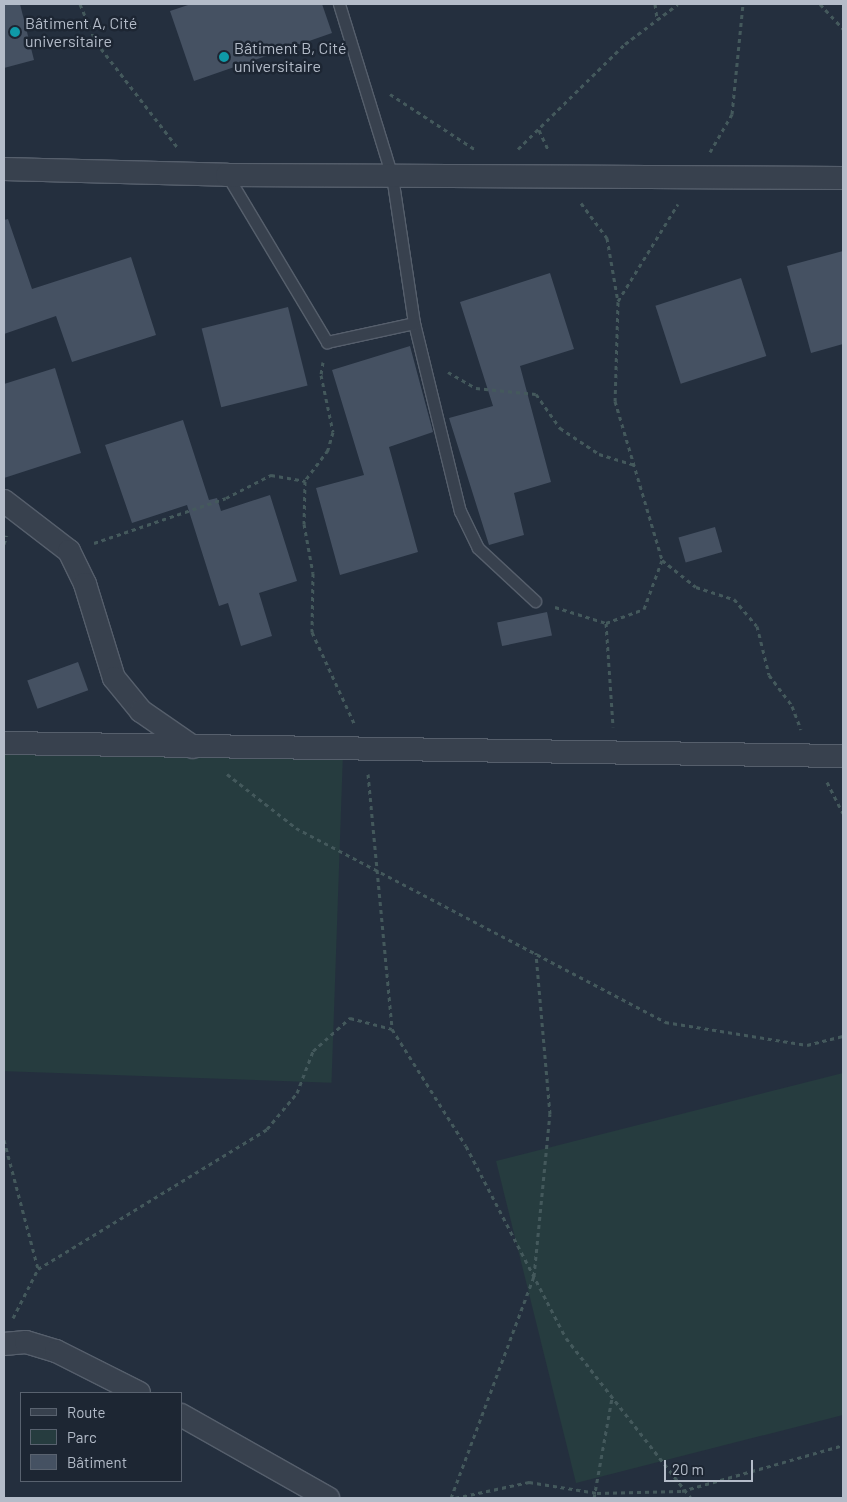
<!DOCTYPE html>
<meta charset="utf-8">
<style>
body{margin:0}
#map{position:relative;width:847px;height:1502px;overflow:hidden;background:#242f3e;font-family:Barlow,sans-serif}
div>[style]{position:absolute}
.green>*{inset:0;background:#263c3f;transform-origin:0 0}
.building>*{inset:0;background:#455162;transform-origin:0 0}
.path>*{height:3px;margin-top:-1.5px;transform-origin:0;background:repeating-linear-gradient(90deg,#44595c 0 4px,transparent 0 8px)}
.roads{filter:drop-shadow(1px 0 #565f6c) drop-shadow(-1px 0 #565f6c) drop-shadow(0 1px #565f6c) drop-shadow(0 -1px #565f6c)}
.lane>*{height:11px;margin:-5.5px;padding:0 5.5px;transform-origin:5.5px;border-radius:5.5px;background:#38414e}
.street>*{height:22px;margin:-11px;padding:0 11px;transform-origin:11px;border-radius:11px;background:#38414e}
.dots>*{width:14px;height:14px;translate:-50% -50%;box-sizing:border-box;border:2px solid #1d2633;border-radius:50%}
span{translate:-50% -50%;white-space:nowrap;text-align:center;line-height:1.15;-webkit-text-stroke:5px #1d2633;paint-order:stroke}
.poi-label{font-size:16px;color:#b4bcc9}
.left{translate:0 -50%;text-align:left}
.frame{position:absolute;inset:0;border:5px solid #b4bcc9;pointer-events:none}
.legend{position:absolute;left:20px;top:1392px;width:162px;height:90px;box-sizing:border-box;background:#1d2633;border:1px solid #59626f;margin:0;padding:6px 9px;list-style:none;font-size:15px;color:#b4bcc9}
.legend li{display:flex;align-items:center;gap:10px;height:25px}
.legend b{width:25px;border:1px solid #59626f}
.scale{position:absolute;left:664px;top:1460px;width:89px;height:22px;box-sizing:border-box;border:2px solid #b4bcc9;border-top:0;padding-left:6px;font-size:15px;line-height:18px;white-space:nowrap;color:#b4bcc9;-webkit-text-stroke:4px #1d2633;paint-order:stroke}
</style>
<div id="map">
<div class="green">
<div style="left:4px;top:747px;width:339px;height:324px;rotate:2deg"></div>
<div style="clip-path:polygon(843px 1073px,843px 1415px,576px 1483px,496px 1161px)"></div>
</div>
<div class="building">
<div style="clip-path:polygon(4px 4px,20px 4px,34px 60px,4px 68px)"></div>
<div style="clip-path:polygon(191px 4px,322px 4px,332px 33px,194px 81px,170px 11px)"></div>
<div style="clip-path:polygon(8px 219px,32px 289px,131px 257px,156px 335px,72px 362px,56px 316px,4px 334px,4px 220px)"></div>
<div style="clip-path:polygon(843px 251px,843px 344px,811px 353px,787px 266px)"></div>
<div style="clip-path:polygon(550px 273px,574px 349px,520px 366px,551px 482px,514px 493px,524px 535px,489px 545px,449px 418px,493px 406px,460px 302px)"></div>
<div style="left:741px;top:278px;width:82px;height:90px;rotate:72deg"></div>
<div style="left:288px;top:307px;width:81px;height:89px;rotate:76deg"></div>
<div style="clip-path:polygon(410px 346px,433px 432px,389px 447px,418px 552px,340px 575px,316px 488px,364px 475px,332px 370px)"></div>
<div style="clip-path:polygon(55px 368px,81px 453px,4px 478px,4px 384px)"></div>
<div style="clip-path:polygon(183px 420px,209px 500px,217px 498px,221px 511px,270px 495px,297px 581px,259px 593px,272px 636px,241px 646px,228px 603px,219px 606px,187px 505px,132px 523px,105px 445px)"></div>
<div style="left:715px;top:527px;width:26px;height:38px;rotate:74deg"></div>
<div style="left:547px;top:612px;width:24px;height:51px;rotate:78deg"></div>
<div style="left:78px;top:662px;width:30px;height:54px;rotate:70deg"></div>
</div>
<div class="path">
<div style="left:80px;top:4px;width:41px;rotate:67.2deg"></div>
<div style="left:96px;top:42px;width:134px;rotate:52.3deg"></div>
<div style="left:655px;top:4px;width:15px;rotate:82deg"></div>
<div style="left:820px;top:4px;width:34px;rotate:47deg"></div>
<div style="left:390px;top:94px;width:103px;rotate:33.1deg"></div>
<div style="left:539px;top:130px;width:23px;rotate:65deg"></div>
<div style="left:518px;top:149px;width:150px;rotate:-44.5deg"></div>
<div style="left:625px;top:44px;width:66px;rotate:-37deg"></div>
<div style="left:710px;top:152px;width:44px;rotate:-59.9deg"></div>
<div style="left:732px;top:114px;width:111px;rotate:-84.3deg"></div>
<div style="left:581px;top:203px;width:44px;rotate:53.4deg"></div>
<div style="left:607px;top:238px;width:65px;rotate:80.2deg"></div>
<div style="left:618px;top:302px;width:99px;rotate:91.7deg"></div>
<div style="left:615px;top:401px;width:166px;rotate:73.5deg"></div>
<div style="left:662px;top:560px;width:43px;rotate:38.5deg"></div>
<div style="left:696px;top:587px;width:40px;rotate:18deg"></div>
<div style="left:734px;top:599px;width:35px;rotate:50deg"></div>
<div style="left:757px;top:626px;width:50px;rotate:76.2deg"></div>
<div style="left:769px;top:675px;width:39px;rotate:53deg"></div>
<div style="left:792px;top:706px;width:25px;rotate:69deg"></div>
<div style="left:618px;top:301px;width:114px;rotate:-58.3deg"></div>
<div style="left:323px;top:362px;width:13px;rotate:99deg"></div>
<div style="left:321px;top:375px;width:58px;rotate:78.1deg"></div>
<div style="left:333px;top:432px;width:19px;rotate:106deg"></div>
<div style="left:328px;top:450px;width:39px;rotate:127deg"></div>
<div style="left:305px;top:481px;width:43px;rotate:91.3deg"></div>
<div style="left:304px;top:524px;width:50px;rotate:79.6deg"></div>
<div style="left:313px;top:573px;width:59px;rotate:91deg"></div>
<div style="left:312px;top:632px;width:100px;rotate:65.2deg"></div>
<div style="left:448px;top:372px;width:32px;rotate:30deg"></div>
<div style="left:476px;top:388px;width:60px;rotate:5.7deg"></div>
<div style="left:536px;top:394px;width:42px;rotate:54.8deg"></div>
<div style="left:560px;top:428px;width:47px;rotate:33.7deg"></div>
<div style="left:599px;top:454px;width:37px;rotate:17deg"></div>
<div style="left:94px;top:543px;width:139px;rotate:-18.8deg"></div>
<div style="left:226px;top:498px;width:51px;rotate:-27.1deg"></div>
<div style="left:271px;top:475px;width:35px;rotate:10deg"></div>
<div style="left:4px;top:544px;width:9px;rotate:-72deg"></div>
<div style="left:555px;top:607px;width:53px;rotate:17.4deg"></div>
<div style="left:606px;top:623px;width:40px;rotate:-20.2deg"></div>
<div style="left:644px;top:609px;width:52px;rotate:-69.8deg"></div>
<div style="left:606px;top:623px;width:104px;rotate:86.1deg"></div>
<div style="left:227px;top:774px;width:88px;rotate:38deg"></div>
<div style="left:296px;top:828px;width:417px;rotate:27.7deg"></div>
<div style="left:665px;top:1022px;width:144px;rotate:9.2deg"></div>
<div style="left:807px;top:1045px;width:37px;rotate:-14deg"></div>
<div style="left:368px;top:774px;width:256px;rotate:84.6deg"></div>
<div style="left:827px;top:782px;width:35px;rotate:63deg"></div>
<div style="left:4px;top:1140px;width:133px;rotate:75.2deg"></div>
<div style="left:13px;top:1318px;width:55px;rotate:-63deg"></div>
<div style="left:38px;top:1269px;width:268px;rotate:-31.4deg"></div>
<div style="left:267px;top:1129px;width:47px;rotate:-50.2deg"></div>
<div style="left:297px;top:1093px;width:45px;rotate:-69.1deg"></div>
<div style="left:313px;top:1051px;width:50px;rotate:-41.7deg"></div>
<div style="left:350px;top:1018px;width:43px;rotate:14.7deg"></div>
<div style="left:392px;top:1029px;width:138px;rotate:57.7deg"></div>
<div style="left:466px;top:1146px;width:216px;rotate:62.5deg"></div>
<div style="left:566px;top:1338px;width:203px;rotate:52deg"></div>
<div style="left:451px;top:1498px;width:237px;rotate:-69.5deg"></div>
<div style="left:534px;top:1276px;width:163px;rotate:-84.4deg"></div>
<div style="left:550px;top:1114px;width:162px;rotate:-95deg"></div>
<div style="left:455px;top:1498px;width:76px;rotate:-12.2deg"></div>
<div style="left:529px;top:1482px;width:69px;rotate:9.2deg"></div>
<div style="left:597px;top:1493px;width:85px;rotate:-1.3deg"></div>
<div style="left:682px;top:1491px;width:167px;rotate:-15.9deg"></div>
<div style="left:594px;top:1498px;width:102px;rotate:-79.8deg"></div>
</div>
<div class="roads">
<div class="lane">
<div style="left:339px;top:4px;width:180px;rotate:72.9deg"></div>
<div style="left:392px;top:176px;width:149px;rotate:81.5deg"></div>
<div style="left:414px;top:323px;width:194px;rotate:76.3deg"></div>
<div style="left:460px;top:511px;width:41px;rotate:64.1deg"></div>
<div style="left:478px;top:548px;width:78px;rotate:42.9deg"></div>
<div style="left:227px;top:175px;width:195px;rotate:59.1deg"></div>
<div style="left:327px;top:342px;width:89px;rotate:-12.3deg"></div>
</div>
<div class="street">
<div style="left:4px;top:169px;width:223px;rotate:1.5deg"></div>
<div style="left:227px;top:175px;width:616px;rotate:0.28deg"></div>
<div style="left:4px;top:501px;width:82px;rotate:37.6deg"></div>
<div style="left:69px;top:551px;width:37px;rotate:64deg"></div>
<div style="left:85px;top:584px;width:98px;rotate:72.9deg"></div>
<div style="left:114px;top:678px;width:43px;rotate:50.7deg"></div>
<div style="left:141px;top:711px;width:63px;rotate:34.7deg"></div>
<div style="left:4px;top:743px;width:839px;rotate:0.89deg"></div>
<div style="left:4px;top:1344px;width:22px;rotate:-5deg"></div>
<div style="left:26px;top:1342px;width:31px;rotate:17deg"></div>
<div style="left:56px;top:1351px;width:93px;rotate:26.8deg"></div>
<div style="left:181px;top:1415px;width:169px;rotate:29.5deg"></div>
</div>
</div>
<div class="dots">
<div style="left:15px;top:32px;background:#0f9aa8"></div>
<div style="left:224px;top:57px;background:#0f9aa8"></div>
</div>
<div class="poi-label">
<span class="left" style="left:25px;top:32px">Bâtiment A, Cité<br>universitaire</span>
<span class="left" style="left:234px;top:57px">Bâtiment B, Cité<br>universitaire</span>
</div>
<div class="frame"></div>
<ul class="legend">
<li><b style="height:6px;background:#38414e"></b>Route</li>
<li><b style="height:14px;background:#263c3f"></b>Parc</li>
<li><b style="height:14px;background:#455162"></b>Bâtiment</li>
</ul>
<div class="scale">20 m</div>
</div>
